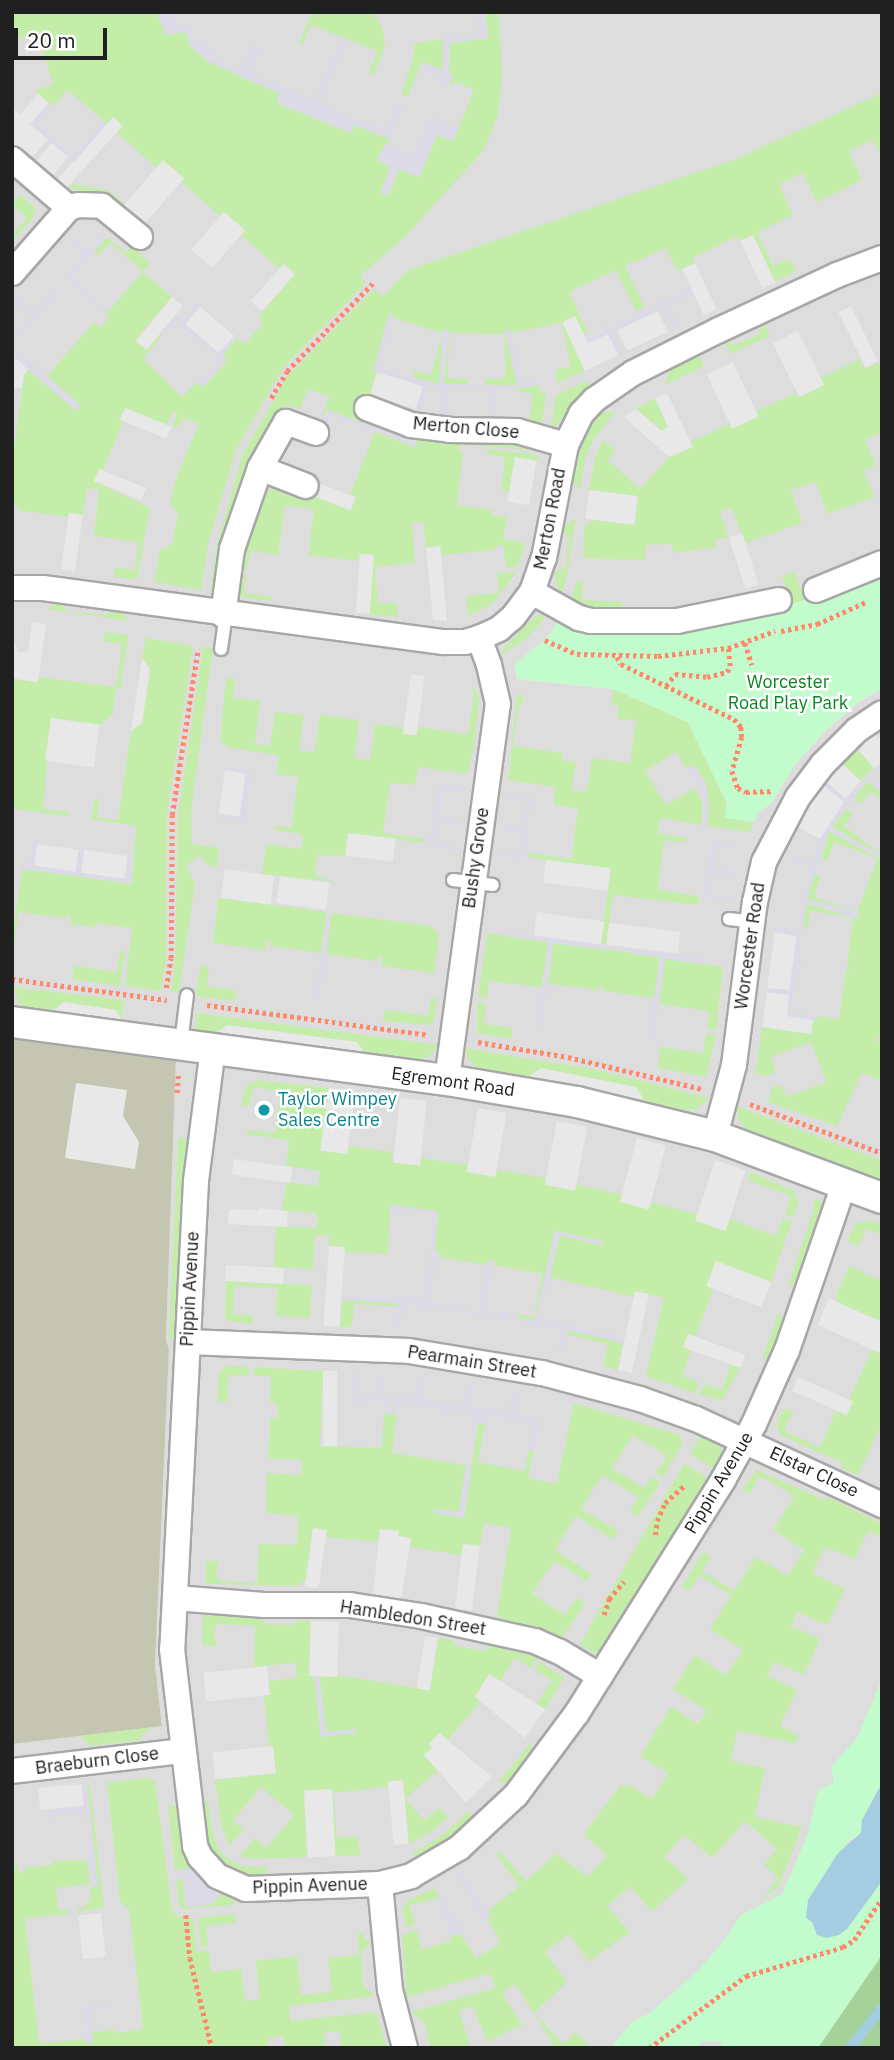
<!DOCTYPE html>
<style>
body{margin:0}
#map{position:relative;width:894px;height:2060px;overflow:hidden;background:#f1efe6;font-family:"IBM Plex Sans",sans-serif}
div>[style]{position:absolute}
.residential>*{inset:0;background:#dedddd}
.construction>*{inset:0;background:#c4c6b1}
.grass>*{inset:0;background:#c4edaa;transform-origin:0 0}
.forest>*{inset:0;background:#a4d299}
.park>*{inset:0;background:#c2fccd}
.parking>*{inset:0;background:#e8e8e8;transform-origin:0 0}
.plaza>*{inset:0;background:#dcdae7;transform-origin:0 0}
.water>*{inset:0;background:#a5cde1}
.stream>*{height:10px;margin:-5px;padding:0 5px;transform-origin:5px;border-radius:5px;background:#a5cde1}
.path>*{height:4.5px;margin-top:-2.25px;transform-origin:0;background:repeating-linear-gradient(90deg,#ff886a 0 3.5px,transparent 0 7px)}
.roads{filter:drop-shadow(2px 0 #a7a7a7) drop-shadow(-2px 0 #a7a7a7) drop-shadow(0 2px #a7a7a7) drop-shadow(0 -2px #a7a7a7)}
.service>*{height:12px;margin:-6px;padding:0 6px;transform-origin:6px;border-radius:6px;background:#fff}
.minor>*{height:24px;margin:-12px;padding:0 12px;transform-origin:12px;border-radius:12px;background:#fff}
.tertiary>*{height:30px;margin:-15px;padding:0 15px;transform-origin:15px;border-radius:15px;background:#fff}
.dots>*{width:19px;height:19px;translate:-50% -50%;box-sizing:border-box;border:4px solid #fff;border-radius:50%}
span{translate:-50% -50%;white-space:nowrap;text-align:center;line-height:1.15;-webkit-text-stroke:5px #fff;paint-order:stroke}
.street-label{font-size:18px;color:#202020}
.park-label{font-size:18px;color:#06871d}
.culture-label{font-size:18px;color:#0d838f}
.left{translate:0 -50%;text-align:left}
.frame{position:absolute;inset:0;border:14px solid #202020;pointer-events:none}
.scale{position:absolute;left:14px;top:28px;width:93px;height:32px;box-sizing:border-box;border:4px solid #202020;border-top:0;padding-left:9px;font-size:21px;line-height:24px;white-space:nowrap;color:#202020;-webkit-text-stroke:5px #fff;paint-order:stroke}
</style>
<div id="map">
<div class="residential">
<div style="clip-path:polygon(12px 12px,882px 12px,882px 579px,820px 603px,817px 595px,773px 611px,561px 619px,545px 640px,515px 664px,517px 679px,613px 689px,759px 812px,772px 802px,794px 766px,825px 731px,857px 703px,882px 688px,882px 1955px,818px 2048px,12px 2048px,12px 1744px,162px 1725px,155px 1666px,169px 1350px,166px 1339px,176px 1058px,12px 1036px)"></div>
</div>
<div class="construction">
<div style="clip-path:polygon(12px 1036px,176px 1058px,166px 1339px,169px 1350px,155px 1665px,162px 1726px,12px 1744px)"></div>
</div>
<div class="grass">
<div style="clip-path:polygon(12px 12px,167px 12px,159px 16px,176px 32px,185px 32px,191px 47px,243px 78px,280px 93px,277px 103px,351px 132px,355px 125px,390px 139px,381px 157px,391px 167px,381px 192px,388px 196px,399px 169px,419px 177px,437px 134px,453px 141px,474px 90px,454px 81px,452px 86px,449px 85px,453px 75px,449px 73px,449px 43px,488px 38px,485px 12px,499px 12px,502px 77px,498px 116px,484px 150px,404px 238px,360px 276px,366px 283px,283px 368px,236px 450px,209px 540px,201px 590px,154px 582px,160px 550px,172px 544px,178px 515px,170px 503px,177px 476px,199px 424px,184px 418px,181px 424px,172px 428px,177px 413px,173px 411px,167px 425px,125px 408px,119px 420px,123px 422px,103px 470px,94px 481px,150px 508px,137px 579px,114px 577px,115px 567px,135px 570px,138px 542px,94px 536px,99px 490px,87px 488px,83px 515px,70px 513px,69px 517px,17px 510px,18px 505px,12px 504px,12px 464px,24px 375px,30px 368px,78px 410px,78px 403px,47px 376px,94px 322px,100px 328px,109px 318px,106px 314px,143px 271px,110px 243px,98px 256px,94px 252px,107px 237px,126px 253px,132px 246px,150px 263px,143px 272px,172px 297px,135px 340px,146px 349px,160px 333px,163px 335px,143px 358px,182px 397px,197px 382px,203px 387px,227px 361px,222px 356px,237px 338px,245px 344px,262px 324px,259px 316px,294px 274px,284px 264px,280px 269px,260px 252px,241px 235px,245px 230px,224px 212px,220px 216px,181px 182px,184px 178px,163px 161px,157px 168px,117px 133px,123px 126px,113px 117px,107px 124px,68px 90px,53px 106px,38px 94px,37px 90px,53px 84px,39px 38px,43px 37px,42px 33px,12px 41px)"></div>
<div style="clip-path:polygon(312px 12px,373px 12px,383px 30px,385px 46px,374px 75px,369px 72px,378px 51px,347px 39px,311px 25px,302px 45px,299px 44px)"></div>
<div style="clip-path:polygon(443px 39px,443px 70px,422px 62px,408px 96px,401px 94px,412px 61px,415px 43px)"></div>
<div style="clip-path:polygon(882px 93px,882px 158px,873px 140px,849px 151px,862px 180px,817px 202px,803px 173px,779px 184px,793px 215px,757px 232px,773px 266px,789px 259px,796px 271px,775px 282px,753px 235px,740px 241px,738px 236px,692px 258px,695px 263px,677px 271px,666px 248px,625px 266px,644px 307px,636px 311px,616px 270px,569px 292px,588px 333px,584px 335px,575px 316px,562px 323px,585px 371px,557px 383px,555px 370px,571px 366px,561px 323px,511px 333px,505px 330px,517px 385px,485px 385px,485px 379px,505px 379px,505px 334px,449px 333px,448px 378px,467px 379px,467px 385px,444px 384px,449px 333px,443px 333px,439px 384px,413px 378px,415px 371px,431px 375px,443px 333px,393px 318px,394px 314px,373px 371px,377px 372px,363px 422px,402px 433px,540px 446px,539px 451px,460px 444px,459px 451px,463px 451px,457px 505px,492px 510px,492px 515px,507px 517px,503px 539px,525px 543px,518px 567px,506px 568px,503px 545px,495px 546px,495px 550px,441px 555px,440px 546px,426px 548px,423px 522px,412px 522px,415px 563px,375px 567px,378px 604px,398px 603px,397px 617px,366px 614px,374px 555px,360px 554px,358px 561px,308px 555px,314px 509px,285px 506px,278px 555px,250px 551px,247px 570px,238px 568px,263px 493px,278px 486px,289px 486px,351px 510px,356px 498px,350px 495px,375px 431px,415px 447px,416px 442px,327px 410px,323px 418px,321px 417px,329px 396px,308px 389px,300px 409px,286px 405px,266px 433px,218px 593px,210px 591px,217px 544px,242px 456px,288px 375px,374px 289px,383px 296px,408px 270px,733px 160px)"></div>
<div style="clip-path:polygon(72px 184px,108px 190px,125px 204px,121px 208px,100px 193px,69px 189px)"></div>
<div style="clip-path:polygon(20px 195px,34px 206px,36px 214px,12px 242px,12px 235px,27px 218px,12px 205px)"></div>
<div style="clip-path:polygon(764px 323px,770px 336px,730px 354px,725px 341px,735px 345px,758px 335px)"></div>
<div style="clip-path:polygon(698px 354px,704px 366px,665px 385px,670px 367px)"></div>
<div style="clip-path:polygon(860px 359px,864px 369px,878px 362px,882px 371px,882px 432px,865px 440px,876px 465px,863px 471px,875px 497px,827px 514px,816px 482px,791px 490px,802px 523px,745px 543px,732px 508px,720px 512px,729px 538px,715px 539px,717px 547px,673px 553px,672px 544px,646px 545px,645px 560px,583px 558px,584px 526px,593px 520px,635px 525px,638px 496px,589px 490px,595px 457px,603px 440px,615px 450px,607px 460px,640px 489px,669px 457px,692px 447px,691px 442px,731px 423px,733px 428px,758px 416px,756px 411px,796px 393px,798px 397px,812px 391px,824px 385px,821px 378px)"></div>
<div style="clip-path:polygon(586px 381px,589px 385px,558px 424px,551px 428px,556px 395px)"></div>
<div style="clip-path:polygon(539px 385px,540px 393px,546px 393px,542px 427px,529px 420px,533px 394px,511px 390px)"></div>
<div style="clip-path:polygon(655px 398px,668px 427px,661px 431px,636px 409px)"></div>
<div style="clip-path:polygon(616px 411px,593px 440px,585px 460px,580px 490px,571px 479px,584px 435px,601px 413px)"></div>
<div style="clip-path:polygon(487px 449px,538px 455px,537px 461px,515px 458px,510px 492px,501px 490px,505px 457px,487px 454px)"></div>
<div style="clip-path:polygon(576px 518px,568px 570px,561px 597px,554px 573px,566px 566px,569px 538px,561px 528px)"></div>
<div style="clip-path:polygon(517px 572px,492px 604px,468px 616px,466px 596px,499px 593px,497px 573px)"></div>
<div style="clip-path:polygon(794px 572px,800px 589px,814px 585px,817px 595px,782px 608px,777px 592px,787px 589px,782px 576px)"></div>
<div style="clip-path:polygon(237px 573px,246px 574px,244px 593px,272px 597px,272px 601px,234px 596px)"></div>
<div style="clip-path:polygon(577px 581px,583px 581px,582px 600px,623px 602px,622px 611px,590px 610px,570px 602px)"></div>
<div style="clip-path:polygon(56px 603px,62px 603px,67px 611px,106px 615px,113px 610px,121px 611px,128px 621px,47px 609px)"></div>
<div style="clip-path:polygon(548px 614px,526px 639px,500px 655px,504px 647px,535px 617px)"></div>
<div style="clip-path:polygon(105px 632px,128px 635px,121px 689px,116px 688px,113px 714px,100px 725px,51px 718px,43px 809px,69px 812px,68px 816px,12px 809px,12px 672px,16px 679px,38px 682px,39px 677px,116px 687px,122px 644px,103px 641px)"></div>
<div style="clip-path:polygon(146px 638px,193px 646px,167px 815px,166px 958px,161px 991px,125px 986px,132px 928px,97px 923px,96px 927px,70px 924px,71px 915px,68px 914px,67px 918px,18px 912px,12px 971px,12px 938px,22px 869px,132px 883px,136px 826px,91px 819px,94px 799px,99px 799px,97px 817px,118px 820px,131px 731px,142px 723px,150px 669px,142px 658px)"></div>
<div style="clip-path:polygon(203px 647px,213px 648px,191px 812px,192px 844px,219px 848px,217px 868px,206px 864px,200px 855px,186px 865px,195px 884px,179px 993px,171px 992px,175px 958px,178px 815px)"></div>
<div style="clip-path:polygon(226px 678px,235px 679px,233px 698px,260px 701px,255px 744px,270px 746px,275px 712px,304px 715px,299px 750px,314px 752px,320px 715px,359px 720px,355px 758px,370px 760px,375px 724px,404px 728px,403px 733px,417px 735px,418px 727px,468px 734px,474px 692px,470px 689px,475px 688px,479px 700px,474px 746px,467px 774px,418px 767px,415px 785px,390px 783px,383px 833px,424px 839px,424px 843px,348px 833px,345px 856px,317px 855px,315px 876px,336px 882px,262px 874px,266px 844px,301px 849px,303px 834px,274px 830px,275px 826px,291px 828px,298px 777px,276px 774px,278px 755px,230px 748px,220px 741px)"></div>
<div style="clip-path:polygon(613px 689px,688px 722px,727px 804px,725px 818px,754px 822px,749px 832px,707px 826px,709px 805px,693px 765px,687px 769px,676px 752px,645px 771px,666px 805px,694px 788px,702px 801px,702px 825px,660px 818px,658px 833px,686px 838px,685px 842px,664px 840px,658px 890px,698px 896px,699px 905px,613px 895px,606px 945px,600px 945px,611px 869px,528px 857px,529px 853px,571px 859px,578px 808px,554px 805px,555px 787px,508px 780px,517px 695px,524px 695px,522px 705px,519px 705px,513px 746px,563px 753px,562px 760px,576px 762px,572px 790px,587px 792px,592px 758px,630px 763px,636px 721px,617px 718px,619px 706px,611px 705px)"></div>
<div style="clip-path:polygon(856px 747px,874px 768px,861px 781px,841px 763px)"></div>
<div style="clip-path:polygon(868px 780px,882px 794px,882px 800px,871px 792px,861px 804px,853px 797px)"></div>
<div style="clip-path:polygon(845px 808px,853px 814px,844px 826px,878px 852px,882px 848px,882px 856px,832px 828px)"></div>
<div style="clip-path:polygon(829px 831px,882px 860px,882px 1039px,877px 1037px,876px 1041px,882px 1043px,882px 1081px,862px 1073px,837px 1126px,768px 1102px,772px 1087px,781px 1085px,787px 1097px,826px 1082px,811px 1042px,771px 1057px,776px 1071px,766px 1076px,755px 1073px,762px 1027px,811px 1034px,813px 1020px,817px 1020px,818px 1016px,839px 1019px,846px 970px,850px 970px,847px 966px,853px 917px,810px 911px,808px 927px,803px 926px,806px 903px,853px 917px,861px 915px,807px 900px,815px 874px,821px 877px,814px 897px,857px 912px,877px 859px,835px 842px,827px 861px,821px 859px)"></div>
<div style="clip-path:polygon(218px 898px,327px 912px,321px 953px,270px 946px,271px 942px,267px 941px,265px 950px,213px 943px)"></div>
<div style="clip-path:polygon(331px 913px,432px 926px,439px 936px,434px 973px,381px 966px,382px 957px,378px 957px,377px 961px,326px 954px)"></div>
<div style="clip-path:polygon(487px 933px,548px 942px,542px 987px,489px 981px,487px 998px,478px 997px)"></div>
<div style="clip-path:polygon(553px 943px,660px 956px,654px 998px,603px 991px,603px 986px,599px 986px,598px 990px,548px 984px)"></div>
<div style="clip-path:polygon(120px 950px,125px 951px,120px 986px,72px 979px,74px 966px,117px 972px)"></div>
<div style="clip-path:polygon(665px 958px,723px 967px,716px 1030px,707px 1029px,709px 1011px,659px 1004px)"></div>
<div style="clip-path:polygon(200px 966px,209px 967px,207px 987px,236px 990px,235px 1001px,196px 996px)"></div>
<div style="clip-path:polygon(12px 987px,124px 1000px,122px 1021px,115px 1010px,64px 1002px,52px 1011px,21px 1007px)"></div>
<div style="clip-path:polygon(431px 997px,437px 998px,434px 1021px,430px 1025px,383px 1021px,384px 1010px,428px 1016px)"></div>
<div style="clip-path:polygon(477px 1002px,486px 1004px,484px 1024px,513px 1028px,511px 1039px,477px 1033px)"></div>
<div style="clip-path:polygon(197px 1013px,439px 1045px,428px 1057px,415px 1060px,365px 1053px,356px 1042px,227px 1025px,215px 1034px,195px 1031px)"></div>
<div style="clip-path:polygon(706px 1034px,716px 1035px,706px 1077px,658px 1068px,660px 1047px,703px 1053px)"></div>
<div style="clip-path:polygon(464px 1048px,597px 1070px,709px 1098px,697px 1109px,680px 1110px,644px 1100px,635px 1087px,541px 1068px,529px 1076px,478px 1068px,469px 1060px)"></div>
<div style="clip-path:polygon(257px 1080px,329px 1088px,322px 1150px,347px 1153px,349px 1146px,393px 1152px,392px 1162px,418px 1165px,419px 1158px,470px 1165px,469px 1171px,496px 1176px,497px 1170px,547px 1178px,546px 1185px,573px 1190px,574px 1184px,624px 1195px,622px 1202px,648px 1208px,650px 1202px,699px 1215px,697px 1221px,722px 1230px,727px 1218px,776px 1236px,783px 1218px,792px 1221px,771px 1282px,716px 1262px,707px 1286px,713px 1289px,695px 1337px,688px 1335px,684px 1347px,691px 1350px,682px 1376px,699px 1382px,696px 1394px,646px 1376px,664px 1298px,636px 1291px,634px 1297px,549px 1277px,560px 1235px,601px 1245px,603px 1242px,555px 1231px,536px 1319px,527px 1320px,517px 1319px,518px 1314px,534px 1317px,542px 1274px,495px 1265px,495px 1262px,488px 1261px,487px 1265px,440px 1258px,440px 1254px,435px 1252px,437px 1211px,390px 1205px,388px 1254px,344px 1252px,344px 1247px,329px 1246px,330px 1236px,315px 1235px,313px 1269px,274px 1267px,276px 1226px,317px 1228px,317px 1213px,282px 1211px,286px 1182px,318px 1186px,320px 1171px,286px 1166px,289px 1140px,246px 1134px,247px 1130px,275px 1133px,280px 1091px,253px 1087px,250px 1106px,241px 1105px,245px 1087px)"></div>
<div style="clip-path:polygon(737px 1106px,882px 1161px,882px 1182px,748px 1132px,738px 1119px)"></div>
<div style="clip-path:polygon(178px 1138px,190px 1139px,184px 1181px,175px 1340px,169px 1339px)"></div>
<div style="clip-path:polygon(751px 1172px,794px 1191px,798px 1202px,794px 1217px,785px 1214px,791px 1196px,748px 1180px)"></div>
<div style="clip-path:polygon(814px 1199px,821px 1200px,822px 1214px,800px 1280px,788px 1286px,813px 1212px)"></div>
<div style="clip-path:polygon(870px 1220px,882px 1225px,882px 1235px,867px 1229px,858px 1246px,847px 1241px,855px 1224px)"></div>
<div style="clip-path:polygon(849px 1266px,882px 1281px,882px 1322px,838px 1303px,836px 1296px)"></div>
<div style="clip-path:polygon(226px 1281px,312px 1285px,310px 1318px,276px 1316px,277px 1288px,235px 1286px,233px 1314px,253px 1315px,252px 1324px,227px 1321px,225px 1317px)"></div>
<div style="clip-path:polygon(342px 1300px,397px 1303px,397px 1306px,354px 1304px,352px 1327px,340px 1327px)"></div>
<div style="clip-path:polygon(779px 1312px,785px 1325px,773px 1356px,762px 1359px)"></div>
<div style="clip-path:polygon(567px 1330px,623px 1343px,617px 1370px,603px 1366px,608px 1344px,566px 1334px)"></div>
<div style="clip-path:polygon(872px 1349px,882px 1354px,882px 1424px,858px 1475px,842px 1468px,843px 1463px,781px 1435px,776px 1426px,784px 1408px,794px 1412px,785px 1426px,786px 1432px,820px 1447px,836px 1411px,847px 1416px,849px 1400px)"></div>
<div style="clip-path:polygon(731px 1364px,740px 1368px,722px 1400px,700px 1395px,704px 1384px,722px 1390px)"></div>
<div style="clip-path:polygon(227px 1366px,248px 1367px,248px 1376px,229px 1375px,227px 1402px,217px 1401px,219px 1372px)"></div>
<div style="clip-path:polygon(254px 1367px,323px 1371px,320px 1446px,382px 1448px,384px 1413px,395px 1413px,397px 1414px,392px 1453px,466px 1465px,459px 1513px,435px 1509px,434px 1513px,464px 1517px,478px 1423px,485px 1424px,478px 1462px,525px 1471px,529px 1450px,534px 1450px,528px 1478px,557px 1484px,574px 1403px,680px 1435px,682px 1444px,663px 1477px,655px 1472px,665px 1461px,665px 1455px,633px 1435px,612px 1468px,644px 1488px,652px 1477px,660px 1482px,638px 1517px,630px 1511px,638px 1497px,602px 1475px,581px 1509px,618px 1531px,613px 1539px,576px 1516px,555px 1550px,591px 1574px,587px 1581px,554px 1561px,532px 1594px,565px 1615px,577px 1598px,585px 1603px,563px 1637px,542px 1629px,502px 1621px,497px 1615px,511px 1528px,484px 1523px,480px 1546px,463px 1544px,461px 1555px,409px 1547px,411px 1538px,398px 1536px,399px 1532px,380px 1529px,378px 1542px,326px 1537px,327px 1530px,313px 1528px,308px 1577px,298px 1586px,205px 1584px,206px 1561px,219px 1561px,216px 1569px,219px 1581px,257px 1583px,259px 1544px,297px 1545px,298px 1516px,266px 1513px,267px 1473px,301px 1475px,302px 1460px,268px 1458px,270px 1418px,277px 1418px,278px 1404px,270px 1403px,271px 1376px,254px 1376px)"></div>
<div style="clip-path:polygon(703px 1433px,721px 1446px,723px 1458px,716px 1470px,690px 1454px)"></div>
<div style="left:684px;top:1464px;width:30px;height:208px;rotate:30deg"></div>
<div style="clip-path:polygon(757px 1470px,825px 1500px,828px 1497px,882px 1524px,882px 1537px,868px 1531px,855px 1559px,825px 1547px,812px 1573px,845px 1589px,827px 1625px,797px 1612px,791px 1626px,820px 1639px,804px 1675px,774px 1662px,767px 1676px,797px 1690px,780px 1726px,799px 1736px,795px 1743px,737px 1731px,731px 1761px,765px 1768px,755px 1817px,802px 1827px,779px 1886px,764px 1898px,778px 1878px,764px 1865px,777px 1849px,745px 1821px,712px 1858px,684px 1835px,664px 1857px,689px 1879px,652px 1911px,630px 1887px,607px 1906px,630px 1932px,589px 1962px,569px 1934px,545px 1952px,567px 1982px,534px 2013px,563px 2044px,576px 2032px,588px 2045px,585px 2048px,556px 2048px,515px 1984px,502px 1993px,536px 2048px,522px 2025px,487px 2042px,489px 2048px,473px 2006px,459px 2011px,471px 2048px,466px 2045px,431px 2048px,424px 2022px,411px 2012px,495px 1988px,490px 1973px,407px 1997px,402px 1936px,416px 1929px,422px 1949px,451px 1941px,450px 1937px,460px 1933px,476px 1958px,501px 1943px,487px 1918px,491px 1915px,488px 1910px,520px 1886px,496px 1855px,500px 1852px,526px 1881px,556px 1854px,588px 1877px,607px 1855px,585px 1836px,586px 1831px,621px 1785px,624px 1788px,627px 1784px,652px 1799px,668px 1773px,640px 1756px,671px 1707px,698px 1724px,707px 1711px,673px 1689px,695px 1655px,726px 1675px,743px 1650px,710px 1629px,731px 1595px,699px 1575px,689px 1591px,682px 1586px,703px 1552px,711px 1556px,702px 1571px,734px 1591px,756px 1557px,788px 1576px,804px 1550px,773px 1530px,794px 1496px,762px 1477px,757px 1479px,750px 1494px,742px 1489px)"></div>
<div style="clip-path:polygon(203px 1615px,260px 1617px,266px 1624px,293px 1625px,298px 1620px,311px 1621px,309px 1676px,314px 1676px,322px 1737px,356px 1730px,326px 1733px,319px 1676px,337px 1675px,430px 1690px,438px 1638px,452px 1640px,456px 1646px,484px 1651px,490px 1646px,538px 1657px,531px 1668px,515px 1658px,500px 1681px,490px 1675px,475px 1696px,481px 1701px,448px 1740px,439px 1733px,432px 1748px,424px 1755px,438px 1770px,405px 1799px,424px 1820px,439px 1808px,448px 1818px,429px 1833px,409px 1844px,403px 1780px,388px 1782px,388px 1787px,333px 1793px,337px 1838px,358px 1836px,360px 1855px,335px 1856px,332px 1790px,304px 1791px,307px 1857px,250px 1859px,240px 1856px,255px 1838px,266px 1848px,294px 1815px,261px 1787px,233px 1820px,244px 1829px,229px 1846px,222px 1829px,215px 1780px,276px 1773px,273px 1746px,269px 1746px,264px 1696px,270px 1695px,268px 1681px,297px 1678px,295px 1663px,254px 1667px,255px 1626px,217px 1624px,214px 1631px,216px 1646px,202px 1645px)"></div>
<div style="clip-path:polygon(540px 1662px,564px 1678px,545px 1709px,537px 1704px,552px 1680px,535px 1670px)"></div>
<div style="clip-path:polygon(154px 1727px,141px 1735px,141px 1740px,91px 1746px,80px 1736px)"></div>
<div style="clip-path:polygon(531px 1743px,533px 1757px,512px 1782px,498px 1782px)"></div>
<div style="clip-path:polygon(149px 1778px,155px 1781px,172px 1911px,179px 1917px,193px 1918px,197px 1951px,209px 1950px,211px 1972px,241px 1969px,245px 2001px,260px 1999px,256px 1961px,297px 1956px,301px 1995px,332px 1992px,328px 1958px,359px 1955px,357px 1934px,364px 1933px,365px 1940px,370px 1940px,370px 1944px,361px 1953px,363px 1985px,375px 1996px,289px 2006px,290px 2021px,376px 2012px,387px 2048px,341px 2048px,339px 2031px,324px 2032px,325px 2048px,285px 2048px,283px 2036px,268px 2038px,269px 2048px,12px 2048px,12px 1866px,18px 1865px,19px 1873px,24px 1872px,24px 1868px,53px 1865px,53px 1861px,87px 1860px,90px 1884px,56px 1888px,58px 1910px,69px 1909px,69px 1914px,25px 1918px,39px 2044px,84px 2039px,85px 2043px,93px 2042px,92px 2032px,115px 2030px,116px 2033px,143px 2029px,129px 1909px,120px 1902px,107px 1782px)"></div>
<div style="clip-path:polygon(87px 1784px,90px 1784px,104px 1907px,78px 1912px,77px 1908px,84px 1908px,91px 1897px,90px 1887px,98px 1886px)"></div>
<div style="clip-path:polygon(208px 1801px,212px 1830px,218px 1849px,229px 1860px,242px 1866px,266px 1867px,267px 1878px,237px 1875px,216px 1860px,206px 1844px,199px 1802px)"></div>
<div style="clip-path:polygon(177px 1805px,183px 1848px,193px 1869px,175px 1870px,168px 1806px)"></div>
<div style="clip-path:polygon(471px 1810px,471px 1823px,458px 1834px,422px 1858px,411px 1854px,438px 1838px)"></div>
<div style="clip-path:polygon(176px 1878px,181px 1878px,210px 1905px,222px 1893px,233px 1897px,234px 1905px,184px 1909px,179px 1905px)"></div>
<div style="clip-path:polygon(434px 1888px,440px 1898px,410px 1905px,415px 1925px,405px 1927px,403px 1908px,407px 1901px)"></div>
<div style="clip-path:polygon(235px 1914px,236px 1923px,206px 1926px,208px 1946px,201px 1947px,198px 1918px)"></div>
</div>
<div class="forest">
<div style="clip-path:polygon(882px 1955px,882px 2048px,818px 2048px,832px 2024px)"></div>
</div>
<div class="park">
<div style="clip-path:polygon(882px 579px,882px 688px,856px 703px,825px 731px,794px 766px,772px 802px,759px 812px,754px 822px,725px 818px,727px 804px,688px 722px,613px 689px,517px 679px,515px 664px,545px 640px,561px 618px,773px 611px,817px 595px,820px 603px)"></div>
<div style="clip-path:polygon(882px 1679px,882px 1783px,862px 1820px,861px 1833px,847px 1843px,812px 1922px,812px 1925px,847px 1929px,882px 1881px,882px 1955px,818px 2048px,719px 2048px,722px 2041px,702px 2041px,697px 2048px,611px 2048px,632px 2022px,650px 2013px,698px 1971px,729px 1934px,741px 1915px,782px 1894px,808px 1834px,818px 1790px,834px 1783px,831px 1767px,857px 1738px)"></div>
</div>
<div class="parking">
<div style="clip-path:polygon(38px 94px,49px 103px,31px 124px,48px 139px,30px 160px,12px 145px,12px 108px,20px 115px)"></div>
<div style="left:113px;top:117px;width:13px;height:86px;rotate:42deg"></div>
<div style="left:51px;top:143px;width:22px;height:27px;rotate:39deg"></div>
<div style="left:163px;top:160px;width:28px;height:64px;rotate:41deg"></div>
<div style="left:224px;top:212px;width:28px;height:50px;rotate:41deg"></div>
<div style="left:753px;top:235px;width:52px;height:14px;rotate:65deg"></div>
<div style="left:695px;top:263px;width:51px;height:14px;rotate:65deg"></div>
<div style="left:284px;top:264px;width:15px;height:50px;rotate:42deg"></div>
<div style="left:172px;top:297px;width:14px;height:57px;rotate:39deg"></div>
<div style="left:851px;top:306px;width:62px;height:14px;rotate:64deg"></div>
<div style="left:200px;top:307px;width:45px;height:23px;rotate:40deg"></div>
<div style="left:658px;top:311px;width:23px;height:45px;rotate:65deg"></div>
<div style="clip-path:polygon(575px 316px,588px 343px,608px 334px,618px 355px,585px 371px,562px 322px)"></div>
<div style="left:798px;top:331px;width:60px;height:28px;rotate:64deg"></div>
<div style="clip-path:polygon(12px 359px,21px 360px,30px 368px,24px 375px,22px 388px,12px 387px)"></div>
<div style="left:733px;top:362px;width:60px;height:29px;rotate:65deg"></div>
<div style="left:377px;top:372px;width:48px;height:24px;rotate:17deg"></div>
<div style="clip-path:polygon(667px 393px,693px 447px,669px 457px,624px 417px,636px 409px,662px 431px,668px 427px,655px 398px)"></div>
<div style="left:125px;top:408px;width:50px;height:13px;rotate:22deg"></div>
<div style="left:515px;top:457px;width:22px;height:45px;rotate:10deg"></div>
<div style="left:99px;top:469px;width:51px;height:13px;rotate:22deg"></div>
<div style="left:308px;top:479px;width:51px;height:14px;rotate:21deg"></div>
<div style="left:589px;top:490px;width:49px;height:29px;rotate:7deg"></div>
<div style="left:69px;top:513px;width:14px;height:57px;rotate:8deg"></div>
<div style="left:742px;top:533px;width:54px;height:14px;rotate:72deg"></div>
<div style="clip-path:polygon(440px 546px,441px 555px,447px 621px,433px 620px,426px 548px)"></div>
<div style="left:360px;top:554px;width:14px;height:59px;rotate:4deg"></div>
<div style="clip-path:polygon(32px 622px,46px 624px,38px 682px,15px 679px,12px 672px,12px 636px,18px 652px,28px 653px)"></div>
<div style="clip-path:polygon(142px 658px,150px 669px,142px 723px,131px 731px)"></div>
<div style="left:411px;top:674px;width:14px;height:60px;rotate:8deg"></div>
<div style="left:51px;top:718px;width:49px;height:43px;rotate:8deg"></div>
<div style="clip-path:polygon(875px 732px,882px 741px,882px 762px,874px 768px,856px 747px)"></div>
<div style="left:841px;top:763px;width:27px;height:24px;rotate:42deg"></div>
<div style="left:225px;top:770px;width:21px;height:44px;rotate:8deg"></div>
<div style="clip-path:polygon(822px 784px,845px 802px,820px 839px,796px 826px)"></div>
<div style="left:348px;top:833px;width:48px;height:23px;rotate:7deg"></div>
<div style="left:37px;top:844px;width:42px;height:22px;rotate:8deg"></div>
<div style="left:84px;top:850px;width:44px;height:23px;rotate:8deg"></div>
<div style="left:546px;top:860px;width:65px;height:23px;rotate:7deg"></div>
<div style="left:225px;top:869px;width:50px;height:29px;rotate:8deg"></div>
<div style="left:280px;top:876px;width:50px;height:27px;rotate:8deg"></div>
<div style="left:537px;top:912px;width:68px;height:24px;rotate:8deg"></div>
<div style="left:609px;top:923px;width:72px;height:22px;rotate:7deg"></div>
<div style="left:775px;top:932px;width:22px;height:57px;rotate:8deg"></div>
<div style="clip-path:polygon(767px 992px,789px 995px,787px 1016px,813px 1020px,811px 1034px,762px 1027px)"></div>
<div style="clip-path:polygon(64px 1002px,116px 1010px,122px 1021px,52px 1011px)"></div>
<div style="clip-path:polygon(227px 1025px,357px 1042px,365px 1053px,215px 1034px)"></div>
<div style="clip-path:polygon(541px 1068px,636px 1087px,644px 1100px,529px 1076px)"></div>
<div style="clip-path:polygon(76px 1083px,127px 1090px,123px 1116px,139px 1142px,135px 1169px,65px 1158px)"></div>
<div style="left:329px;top:1088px;width:27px;height:63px;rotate:8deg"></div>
<div style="left:400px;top:1098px;width:27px;height:65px;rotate:6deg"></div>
<div style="left:478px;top:1108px;width:29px;height:65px;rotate:10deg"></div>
<div style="left:557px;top:1121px;width:31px;height:65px;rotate:11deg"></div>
<div style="left:637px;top:1138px;width:30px;height:66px;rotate:15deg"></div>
<div style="left:234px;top:1159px;width:59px;height:16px;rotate:8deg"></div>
<div style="left:715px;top:1160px;width:32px;height:64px;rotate:18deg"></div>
<div style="clip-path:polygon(259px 1208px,288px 1211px,287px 1227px,228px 1224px,229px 1209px,258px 1210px)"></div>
<div style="left:329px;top:1246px;width:16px;height:80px;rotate:4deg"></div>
<div style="left:716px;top:1261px;width:59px;height:27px;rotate:21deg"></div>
<div style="left:226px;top:1265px;width:58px;height:16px;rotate:3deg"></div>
<div style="left:635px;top:1291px;width:14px;height:81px;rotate:12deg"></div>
<div style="clip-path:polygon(828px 1298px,882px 1322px,882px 1354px,818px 1325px)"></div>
<div style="left:688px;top:1334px;width:61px;height:14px;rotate:20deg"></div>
<div style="left:323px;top:1371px;width:14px;height:75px"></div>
<div style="left:798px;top:1377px;width:60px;height:15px;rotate:24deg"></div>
<div style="left:313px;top:1528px;width:14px;height:59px;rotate:8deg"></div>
<div style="clip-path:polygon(380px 1529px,399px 1531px,398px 1536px,411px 1538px,401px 1600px,373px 1595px)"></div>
<div style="left:463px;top:1544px;width:17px;height:65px;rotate:7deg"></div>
<div style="left:311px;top:1621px;width:28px;height:55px;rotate:2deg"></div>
<div style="left:425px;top:1636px;width:13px;height:53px;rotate:9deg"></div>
<div style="left:267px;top:1666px;width:29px;height:64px;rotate:84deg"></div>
<div style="clip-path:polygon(489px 1674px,545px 1709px,525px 1738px,475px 1697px)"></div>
<div style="clip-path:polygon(439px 1733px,492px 1777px,466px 1803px,424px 1755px,432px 1748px,429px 1744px)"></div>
<div style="left:273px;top:1746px;width:27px;height:61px;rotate:84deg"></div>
<div style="left:403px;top:1780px;width:64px;height:15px;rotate:85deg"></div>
<div style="left:82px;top:1784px;width:22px;height:44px;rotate:85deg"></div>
<div style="left:332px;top:1789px;width:67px;height:28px;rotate:87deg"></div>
<div style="left:101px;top:1913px;width:44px;height:23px;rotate:84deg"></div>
</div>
<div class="plaza">
<div style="clip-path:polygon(167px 12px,174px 12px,180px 27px,188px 24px,195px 41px,203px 38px,206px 45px,214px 49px,211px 58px,239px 69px,250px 44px,261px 48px,251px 74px,315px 100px,342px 37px,347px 39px,320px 104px,386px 131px,397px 103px,404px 106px,390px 139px,355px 125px,351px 133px,277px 103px,280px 93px,209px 62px,191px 47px,185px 32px,166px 35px,158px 16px)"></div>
<div style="clip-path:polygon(477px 12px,485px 12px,488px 38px,450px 43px,449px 73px,453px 75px,449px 85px,437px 81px,439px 76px,420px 68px,422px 62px,443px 70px,443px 39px,479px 35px)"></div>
<div style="clip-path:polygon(49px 103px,53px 106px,37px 124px,73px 156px,104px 121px,107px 124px,74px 162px,30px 124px)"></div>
<div style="clip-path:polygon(431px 116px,459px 128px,453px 141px,437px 135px,419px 177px,399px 169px,388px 196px,380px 193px,391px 167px,376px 160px,386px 144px,415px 155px)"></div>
<div style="clip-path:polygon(104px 234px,107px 237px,71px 278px,108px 311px,106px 314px,65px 278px,85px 256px,68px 240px,71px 237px,88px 252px)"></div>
<div style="clip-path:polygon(689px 286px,693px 294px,669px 305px,679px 327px,675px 329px,665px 308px,612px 332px,622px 353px,618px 355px,608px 334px,588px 343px,584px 335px,588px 333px,591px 338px,606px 331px,604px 326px,607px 324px,610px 329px,619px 325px,617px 319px,620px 318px,623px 322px,638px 316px,636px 311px,642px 308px,647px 312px,659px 306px,657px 301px,661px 299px,663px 303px,670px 300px,668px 295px,672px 294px,675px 298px,687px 292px,685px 288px)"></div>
<div style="clip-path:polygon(55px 289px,59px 292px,12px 345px,12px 338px,32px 316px,15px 301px,18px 298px,35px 313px)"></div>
<div style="clip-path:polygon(200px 300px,203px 303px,185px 324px,218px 353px,234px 336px,237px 338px,222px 355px,227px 360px,203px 387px,197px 382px,200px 377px,204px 380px,221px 360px,176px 321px,163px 335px,160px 333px,176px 314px,183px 320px)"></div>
<div style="clip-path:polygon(389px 313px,394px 316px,379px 368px,439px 384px,443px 333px,445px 329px,449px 329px,444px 384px,517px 385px,505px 330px,510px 329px,522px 383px,538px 380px,539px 385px,511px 390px,496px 390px,496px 412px,491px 412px,491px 389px,448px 388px,447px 415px,443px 419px,443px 388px,427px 387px,419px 417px,416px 412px,423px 386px,373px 371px)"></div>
<div style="left:12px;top:346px;width:91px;height:7px;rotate:41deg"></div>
<div style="clip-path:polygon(326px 410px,417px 442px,416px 447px,330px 415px,328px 425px,322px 422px)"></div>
<div style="clip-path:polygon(882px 762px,882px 767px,871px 776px,882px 787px,882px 794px,868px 780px,832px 827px,878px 853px,882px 860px,829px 831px,807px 899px,857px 912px,861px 918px,806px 904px,798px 960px,803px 961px,803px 965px,798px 964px,791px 1012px,814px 1016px,813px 1020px,787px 1016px,789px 995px,767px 992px,767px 988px,790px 990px,797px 936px,775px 932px,775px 928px,798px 931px,802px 903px,813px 867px,792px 858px,793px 855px,815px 863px,820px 839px,844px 802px,822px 784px,825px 781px,846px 799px)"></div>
<div style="clip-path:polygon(693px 765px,706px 783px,709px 805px,707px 826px,702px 825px,705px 804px,700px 785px,687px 769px)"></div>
<div style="clip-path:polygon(225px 767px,251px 770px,244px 822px,218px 818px,219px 814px,240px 817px,246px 774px,225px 770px)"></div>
<div style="clip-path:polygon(439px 784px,465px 787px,465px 792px,442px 789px,439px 817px,461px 820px,460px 825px,438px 822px,435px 843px,457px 847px,457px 851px,430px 847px,430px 844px,424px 843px,424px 839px,431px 839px)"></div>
<div style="clip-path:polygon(506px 794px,532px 797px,523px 859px,497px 856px,498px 852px,520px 854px,523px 833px,501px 830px,501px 826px,523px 829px,524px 822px,527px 800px,505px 797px)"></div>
<div style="clip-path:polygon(712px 841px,744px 847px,742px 850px,715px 847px,713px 868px,737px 872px,736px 876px,713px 873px,710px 894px,732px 897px,732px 900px,705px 897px)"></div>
<div style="clip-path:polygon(32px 843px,37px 844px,34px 866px,76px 872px,79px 850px,84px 850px,81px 873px,125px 879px,128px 856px,132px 857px,132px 884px,22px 869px,22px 864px,29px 864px)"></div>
<div style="clip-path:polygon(327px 912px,331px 914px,326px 954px,320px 997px,315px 996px)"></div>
<div style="clip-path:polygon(507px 932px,606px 945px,609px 946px,608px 950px,553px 943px,542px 1027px,537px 1026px,548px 942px,507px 936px)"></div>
<div style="clip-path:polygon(630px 949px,703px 958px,702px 964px,665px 959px,654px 1042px,649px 1041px,660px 957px,629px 953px)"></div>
<div style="clip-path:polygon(390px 1205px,438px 1212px,435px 1252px,441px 1253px,440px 1258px,435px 1257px,432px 1302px,440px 1304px,440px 1307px,449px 1308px,450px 1303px,455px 1304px,455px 1309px,459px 1309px,460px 1304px,465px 1305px,464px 1310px,480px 1312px,488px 1260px,495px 1262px,491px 1265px,485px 1313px,501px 1316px,503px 1311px,508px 1312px,507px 1317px,512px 1318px,513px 1313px,518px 1314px,518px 1319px,535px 1319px,555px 1231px,603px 1241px,602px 1245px,560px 1235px,539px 1320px,550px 1322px,552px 1318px,557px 1319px,556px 1324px,571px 1327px,572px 1323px,578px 1325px,578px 1329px,586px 1331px,589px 1327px,592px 1332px,605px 1335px,607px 1332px,612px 1333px,612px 1336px,624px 1339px,623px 1343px,567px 1330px,560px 1356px,557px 1355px,561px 1329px,404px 1303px,400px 1329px,396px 1330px,397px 1303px,342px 1300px,342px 1296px,353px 1296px,356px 1293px,359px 1296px,374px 1297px,375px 1294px,388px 1298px,389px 1295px,395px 1295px,395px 1298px,416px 1296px,416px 1300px,428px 1301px,432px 1215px,390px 1210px)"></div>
<div style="clip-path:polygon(354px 1372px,358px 1372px,358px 1395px,380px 1395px,380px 1373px,384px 1374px,383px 1396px,388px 1396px,389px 1409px,393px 1410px,395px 1397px,418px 1399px,420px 1377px,425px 1378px,422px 1400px,466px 1406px,469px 1383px,473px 1384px,470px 1407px,508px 1413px,513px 1392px,517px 1392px,513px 1414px,540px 1420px,534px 1450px,529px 1450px,534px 1423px,518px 1420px,515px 1425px,513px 1419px,508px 1418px,504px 1423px,502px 1417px,487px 1414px,485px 1424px,472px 1422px,473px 1412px,456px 1409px,452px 1419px,451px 1409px,447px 1408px,442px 1418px,441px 1407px,422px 1404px,417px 1414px,416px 1404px,399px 1401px,397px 1414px,384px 1413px,384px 1400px,368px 1399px,367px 1404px,363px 1404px,363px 1399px,358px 1399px,357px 1404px,353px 1404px)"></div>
<div style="clip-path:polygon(465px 1470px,471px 1470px,464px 1518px,434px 1513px,434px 1509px,459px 1512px)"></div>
<div style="clip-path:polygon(314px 1676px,319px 1676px,326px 1732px,357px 1729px,356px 1733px,321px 1737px)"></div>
<div style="clip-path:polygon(82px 1784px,87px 1784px,98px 1886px,90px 1887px,90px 1884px,94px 1883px,92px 1862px,87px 1862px,90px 1857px,85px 1811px,53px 1814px,53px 1819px,48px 1820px,47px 1810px,84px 1806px)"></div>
<div style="clip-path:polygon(193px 1869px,222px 1893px,210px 1905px,187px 1907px,185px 1904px,183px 1880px,176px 1878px,175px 1870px)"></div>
<div style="clip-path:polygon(460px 1873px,464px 1880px,491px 1915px,484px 1920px,457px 1875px)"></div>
<div style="clip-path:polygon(436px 1887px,463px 1932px,460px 1933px,450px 1937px)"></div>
<div style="clip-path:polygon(112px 2003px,113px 2007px,90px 2010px,93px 2043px,85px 2043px,84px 2039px,88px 2038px,85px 2006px)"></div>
</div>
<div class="water">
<div style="clip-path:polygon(882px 1783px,882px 1881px,847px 1929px,839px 1935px,827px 1938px,817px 1935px,812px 1922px,806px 1918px,808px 1900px,838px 1853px,861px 1833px,862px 1820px)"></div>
</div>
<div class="stream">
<div style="left:850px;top:2048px;width:51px;rotate:-51.3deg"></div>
</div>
<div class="path">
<div style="left:271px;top:398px;width:31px;rotate:-59deg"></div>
<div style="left:287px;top:371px;width:123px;rotate:-45.7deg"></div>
<div style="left:781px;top:631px;width:37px;rotate:-11deg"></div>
<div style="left:817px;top:624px;width:56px;rotate:-24.3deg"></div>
<div style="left:545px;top:640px;width:35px;rotate:24deg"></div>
<div style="left:577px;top:654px;width:81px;rotate:1.4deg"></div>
<div style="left:658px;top:656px;width:70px;rotate:-6.5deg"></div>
<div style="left:728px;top:648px;width:50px;rotate:-19.9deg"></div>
<div style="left:745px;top:643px;width:23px;rotate:72deg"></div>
<div style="left:617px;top:657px;width:8px;rotate:60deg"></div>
<div style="left:621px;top:664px;width:126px;rotate:26deg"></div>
<div style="left:734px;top:719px;width:11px;rotate:49deg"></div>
<div style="left:741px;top:727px;width:10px;rotate:84deg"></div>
<div style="left:742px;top:737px;width:35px;rotate:106deg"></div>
<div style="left:732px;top:771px;width:18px;rotate:71deg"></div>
<div style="left:738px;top:788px;width:9px;rotate:27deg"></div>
<div style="left:746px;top:792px;width:26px;rotate:-2deg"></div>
<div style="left:799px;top:679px;width:9px;rotate:32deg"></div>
<div style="left:666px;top:686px;width:15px;rotate:-53deg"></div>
<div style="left:675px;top:674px;width:32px;rotate:5deg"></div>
<div style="left:707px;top:677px;width:21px;rotate:-14deg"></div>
<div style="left:727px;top:672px;width:7px;rotate:-63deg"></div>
<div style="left:730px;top:666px;width:18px;rotate:-96deg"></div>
<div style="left:12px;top:979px;width:156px;rotate:7.7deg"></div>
<div style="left:166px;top:988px;width:30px;rotate:-81deg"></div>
<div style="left:171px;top:958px;width:143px;rotate:-89.6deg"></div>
<div style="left:172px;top:815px;width:168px;rotate:-81.1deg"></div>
<div style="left:207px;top:1005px;width:223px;rotate:7.7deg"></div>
<div style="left:478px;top:1042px;width:91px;rotate:9.5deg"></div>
<div style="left:568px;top:1057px;width:138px;rotate:13.4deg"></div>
<div style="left:177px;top:1093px;width:19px;rotate:-87deg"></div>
<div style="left:750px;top:1104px;width:141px;rotate:20.4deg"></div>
<div style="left:655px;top:1535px;width:14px;rotate:-82deg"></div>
<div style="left:657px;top:1521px;width:20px;rotate:-66deg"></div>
<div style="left:665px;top:1503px;width:27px;rotate:-42deg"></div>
<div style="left:604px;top:1615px;width:17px;rotate:-73deg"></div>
<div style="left:609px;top:1599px;width:23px;rotate:-50deg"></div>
<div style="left:186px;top:1915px;width:43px;rotate:84.7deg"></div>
<div style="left:190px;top:1958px;width:93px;rotate:76.3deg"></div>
<div style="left:649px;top:2048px;width:121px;rotate:-36.6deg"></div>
<div style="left:746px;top:1976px;width:101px;rotate:-16.6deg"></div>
<div style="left:843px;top:1947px;width:13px;rotate:-32deg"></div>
<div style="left:854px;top:1940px;width:50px;rotate:-56.3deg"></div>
</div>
<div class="roads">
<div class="service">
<div style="left:221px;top:649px;width:34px;rotate:-82deg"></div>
<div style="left:453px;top:880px;width:40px;rotate:7.1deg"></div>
<div style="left:729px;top:919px;width:23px;rotate:7deg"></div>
<div style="left:181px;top:1043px;width:48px;rotate:-82.9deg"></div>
</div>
<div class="minor">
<div style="left:12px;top:159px;width:75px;rotate:40.7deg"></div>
<div style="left:12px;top:273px;width:86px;rotate:-48.8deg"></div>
<div style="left:69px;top:208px;width:9px;rotate:-18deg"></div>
<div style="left:78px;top:205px;width:24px;rotate:2deg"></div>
<div style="left:102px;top:206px;width:49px;rotate:39.2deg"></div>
<div style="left:367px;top:408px;width:47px;rotate:21.1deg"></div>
<div style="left:411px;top:425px;width:38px;rotate:7deg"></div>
<div style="left:449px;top:430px;width:68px;rotate:0.8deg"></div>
<div style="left:517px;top:431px;width:51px;rotate:15.9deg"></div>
<div style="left:260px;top:468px;width:49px;rotate:21.4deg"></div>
<div style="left:12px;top:588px;width:31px"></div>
<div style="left:43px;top:588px;width:404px;rotate:7.7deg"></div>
<div style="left:443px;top:642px;width:22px"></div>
<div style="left:465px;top:642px;width:15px;rotate:-16deg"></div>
<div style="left:479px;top:638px;width:22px;rotate:-24deg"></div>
<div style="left:499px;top:629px;width:18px;rotate:-41deg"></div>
<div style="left:513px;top:617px;width:31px;rotate:-53deg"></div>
<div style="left:532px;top:592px;width:36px;rotate:-71deg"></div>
<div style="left:544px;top:558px;width:115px;rotate:-79deg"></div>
<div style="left:566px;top:445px;width:34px;rotate:-64deg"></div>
<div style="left:581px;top:414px;width:19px;rotate:-47deg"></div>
<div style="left:594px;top:400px;width:47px;rotate:-34.7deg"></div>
<div style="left:633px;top:373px;width:96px;rotate:-26.6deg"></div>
<div style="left:719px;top:330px;width:130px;rotate:-25deg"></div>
<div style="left:837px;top:275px;width:48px;rotate:-20.7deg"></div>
<div style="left:816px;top:590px;width:71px;rotate:-22.2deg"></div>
<div style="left:532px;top:592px;width:54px;rotate:29deg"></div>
<div style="left:579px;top:618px;width:12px;rotate:14deg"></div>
<div style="left:591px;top:621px;width:86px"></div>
<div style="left:677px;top:621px;width:104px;rotate:-11.6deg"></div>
<div style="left:223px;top:615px;width:67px;rotate:-82.2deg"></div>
<div style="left:232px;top:549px;width:86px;rotate:-70.9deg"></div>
<div style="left:260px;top:468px;width:53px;rotate:-60.5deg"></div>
<div style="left:286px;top:422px;width:32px;rotate:20deg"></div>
<div style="left:213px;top:1048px;width:134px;rotate:97.3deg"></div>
<div style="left:196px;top:1181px;width:469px;rotate:92.9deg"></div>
<div style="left:172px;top:1649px;width:198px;rotate:83.3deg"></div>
<div style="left:195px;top:1846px;width:12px;rotate:66deg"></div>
<div style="left:200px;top:1857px;width:25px;rotate:48deg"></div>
<div style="left:217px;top:1876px;width:32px;rotate:24deg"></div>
<div style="left:246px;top:1889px;width:134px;rotate:-2.1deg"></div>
<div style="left:380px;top:1884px;width:32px;rotate:-14deg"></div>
<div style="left:411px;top:1876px;width:56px;rotate:-30.3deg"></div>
<div style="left:459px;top:1848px;width:78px;rotate:-42.9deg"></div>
<div style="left:516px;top:1795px;width:102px;rotate:-53.4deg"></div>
<div style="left:577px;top:1713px;width:275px;rotate:-57.9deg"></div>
<div style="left:723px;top:1480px;width:64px;rotate:-61deg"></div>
<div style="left:754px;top:1424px;width:81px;rotate:-66deg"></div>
<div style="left:787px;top:1350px;width:178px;rotate:-71deg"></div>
<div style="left:447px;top:1080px;width:379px;rotate:-82.3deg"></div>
<div style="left:498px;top:704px;width:40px;rotate:-103deg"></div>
<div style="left:489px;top:665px;width:29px;rotate:-110deg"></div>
<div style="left:715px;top:1136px;width:73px;rotate:-75deg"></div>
<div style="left:734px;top:1065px;width:164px;rotate:-82.7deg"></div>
<div style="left:755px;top:902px;width:41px;rotate:-77.3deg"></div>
<div style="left:764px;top:862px;width:73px;rotate:-62.4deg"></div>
<div style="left:798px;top:797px;width:41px;rotate:-52.9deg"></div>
<div style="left:823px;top:764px;width:48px;rotate:-45deg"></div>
<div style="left:857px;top:730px;width:30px;rotate:-34deg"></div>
<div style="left:188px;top:1342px;width:221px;rotate:2.3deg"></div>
<div style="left:409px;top:1351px;width:135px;rotate:9.4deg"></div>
<div style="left:542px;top:1373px;width:101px;rotate:14.9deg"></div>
<div style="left:640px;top:1399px;width:59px;rotate:19.7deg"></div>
<div style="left:696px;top:1419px;width:205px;rotate:24.8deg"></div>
<div style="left:175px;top:1598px;width:89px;rotate:4.5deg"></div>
<div style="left:264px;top:1605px;width:86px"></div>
<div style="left:350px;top:1605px;width:72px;rotate:8.8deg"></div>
<div style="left:421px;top:1616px;width:117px;rotate:12.4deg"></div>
<div style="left:535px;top:1641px;width:27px;rotate:24deg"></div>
<div style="left:560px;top:1652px;width:47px;rotate:31deg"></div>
<div style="left:12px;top:1771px;width:171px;rotate:-6.7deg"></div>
<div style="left:380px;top:1884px;width:106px;rotate:84.6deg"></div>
<div style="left:390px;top:1990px;width:60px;rotate:75.5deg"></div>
</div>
<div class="tertiary">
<div style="left:12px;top:1022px;width:439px;rotate:7.6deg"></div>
<div style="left:447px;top:1080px;width:132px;rotate:9.6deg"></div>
<div style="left:577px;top:1102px;width:142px;rotate:13.8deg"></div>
<div style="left:715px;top:1136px;width:178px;rotate:20.4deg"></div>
</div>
</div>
<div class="dots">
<div style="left:264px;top:1110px;background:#0f9aa8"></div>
</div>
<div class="street-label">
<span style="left:466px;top:428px;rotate:5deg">Merton Close</span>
<span style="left:550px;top:519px;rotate:-79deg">Merton Road</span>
<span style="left:476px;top:858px;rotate:-82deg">Bushy Grove</span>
<span style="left:750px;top:946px;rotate:-82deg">Worcester Road</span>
<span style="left:453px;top:1082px;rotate:8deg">Egremont Road</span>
<span style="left:190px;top:1289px;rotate:-87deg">Pippin Avenue</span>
<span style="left:472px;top:1362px;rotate:9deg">Pearmain Street</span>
<span style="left:814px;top:1472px;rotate:25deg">Elstar Close</span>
<span style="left:719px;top:1483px;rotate:-59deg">Pippin Avenue</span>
<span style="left:413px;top:1618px;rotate:9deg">Hambledon Street</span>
<span style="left:97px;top:1761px;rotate:-7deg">Braeburn Close</span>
<span style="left:310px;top:1886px;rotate:-2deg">Pippin Avenue</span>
</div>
<div class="park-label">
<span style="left:788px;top:693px">Worcester<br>Road Play Park</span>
</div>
<div class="culture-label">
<span class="left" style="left:278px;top:1110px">Taylor Wimpey<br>Sales Centre</span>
</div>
<div class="frame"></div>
<div class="scale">20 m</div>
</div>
